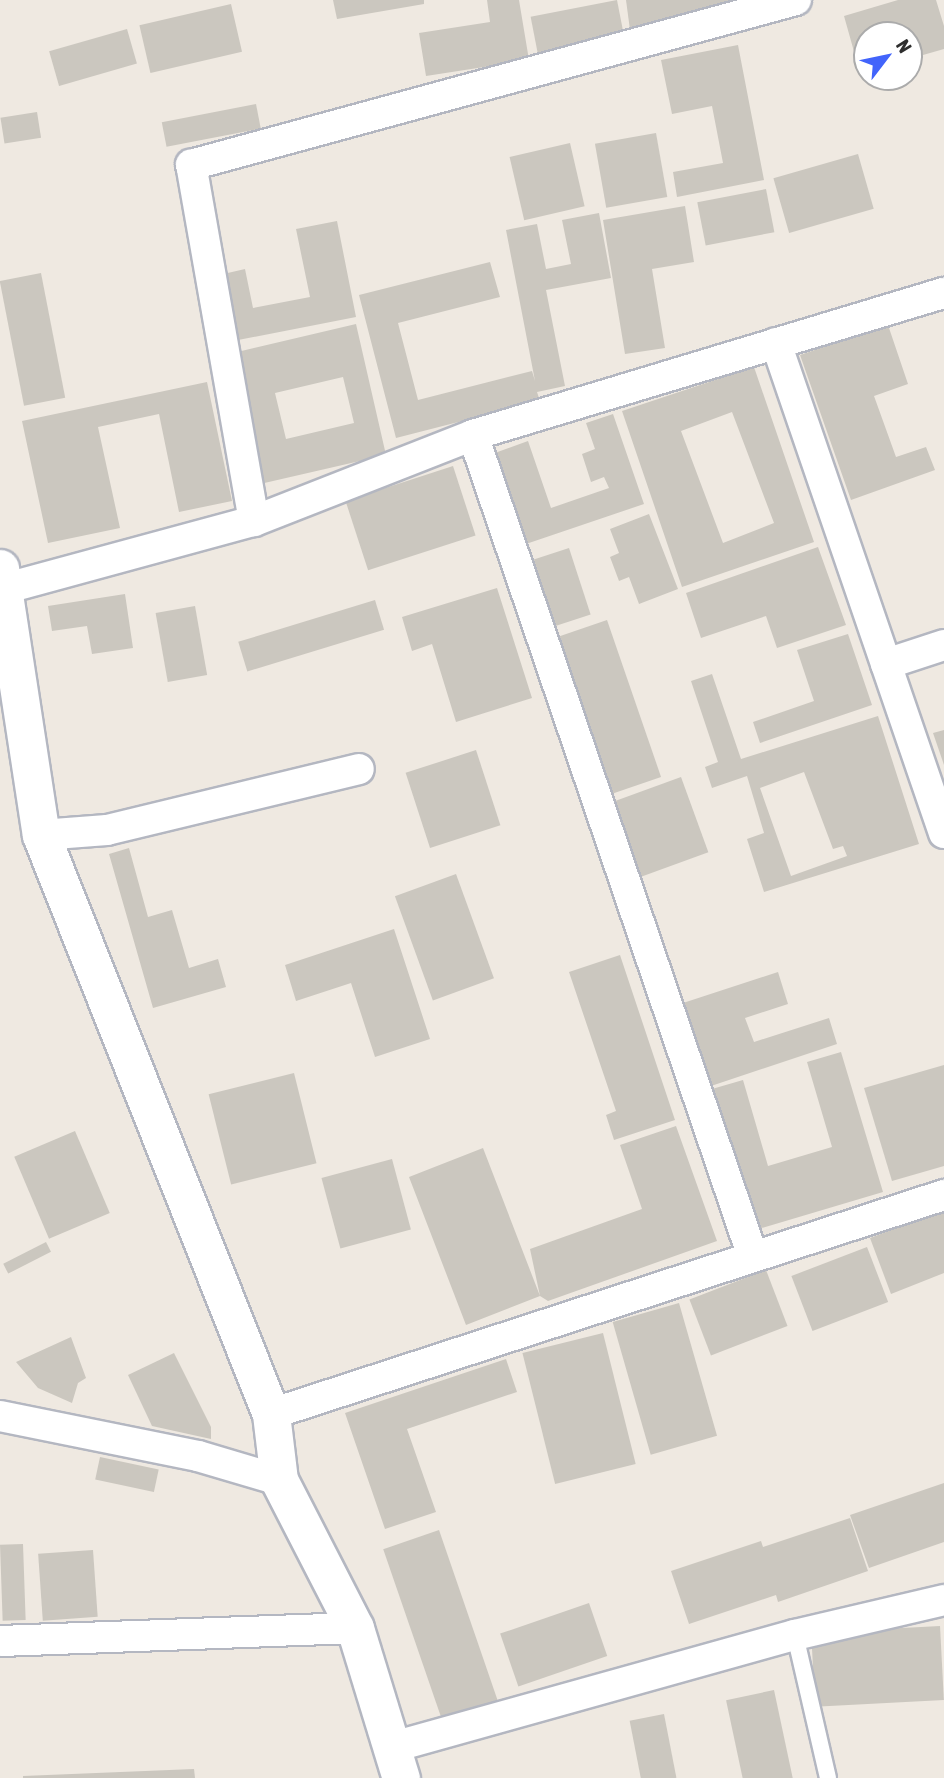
<!DOCTYPE html>
<style>
body{margin:0}
#map{position:relative;width:944px;height:1778px;overflow:hidden;background:#efe9e1;font-family:"Asap Condensed",sans-serif}
div>[style]{position:absolute}
.building>*{inset:0;background:#cbc7bf;transform-origin:0 0}
.roads{filter:drop-shadow(2px 0 #b4b7c1) drop-shadow(-2px 0 #b4b7c1) drop-shadow(0 2px #b4b7c1) drop-shadow(0 -2px #b4b7c1)}
.service>*{height:16px;margin:-8px;padding:0 8px;transform-origin:8px;border-radius:8px;background:#fff}
.minor>*{height:30px;margin:-15px;padding:0 15px;transform-origin:15px;border-radius:15px;background:#fff}
.tertiary>*{height:37px;margin:-18.5px;padding:0 18.5px;transform-origin:18.5px;border-radius:18.5px;background:#fff}
span{translate:-50% -50%;white-space:nowrap;text-align:center;line-height:1.15;-webkit-text-stroke:6px #fff;paint-order:stroke}
.north{position:absolute;left:853px;top:21px;width:70px;height:70px;box-sizing:border-box;background:#fff;border:2px solid #ababab;border-radius:50%;rotate:58deg;font-size:19px;font-weight:700;line-height:28px;text-align:center;color:#2e2e2e}
.north::after{content:'';display:block;margin:auto;width:24px;height:32px;background:#4264fb;clip-path:polygon(50% 0,100% 100%,50% 72%,0 100%)}
</style>
<div id="map">
<div class="building">
<div style="clip-path:polygon(333px 0,424px 0,424px 4px,337px 19px)"></div>
<div style="clip-path:polygon(487px 0,519px 0,529px 60px,426px 76px,419px 33px,490px 22px)"></div>
<div style="left:617px;top:0;width:37px;height:88px;rotate:79deg"></div>
<div style="clip-path:polygon(626px 0,738px 0,738px 4px,630px 30px)"></div>
<div style="clip-path:polygon(898px 0,936px 0,944px 26px,944px 49px,909px 59px,909px 35px,867px 35px,867px 71px,860px 73px,844px 16px)"></div>
<div style="left:231px;top:4px;width:49px;height:94px;rotate:77deg"></div>
<div style="left:127px;top:29px;width:36px;height:81px;rotate:74deg"></div>
<div style="clip-path:polygon(738px 45px,764px 180px,677px 197px,673px 172px,723px 163px,712px 106px,672px 114px,661px 60px)"></div>
<div style="left:256px;top:104px;width:25px;height:96px;rotate:79deg"></div>
<div style="left:37px;top:112px;width:26px;height:37px;rotate:81deg"></div>
<div style="left:656px;top:133px;width:65px;height:62px;rotate:80deg"></div>
<div style="left:570px;top:143px;width:65px;height:62px;rotate:77deg"></div>
<div style="left:858px;top:154px;width:57px;height:88px;rotate:74deg"></div>
<div style="left:766px;top:189px;width:44px;height:70px;rotate:79deg"></div>
<div style="clip-path:polygon(685px 206px,694px 262px,652px 269px,665px 348px,625px 354px,603px 220px)"></div>
<div style="clip-path:polygon(599px 213px,611px 278px,546px 290px,565px 386px,537px 392px,540px 401px,396px 438px,359px 295px,490px 262px,500px 297px,398px 323px,418px 400px,532px 371px,535px 381px,506px 230px,537px 224px,546px 269px,571px 264px,562px 220px)"></div>
<div style="clip-path:polygon(337px 221px,356px 317px,233px 341px,219px 275px,245px 269px,253px 308px,310px 297px,296px 229px)"></div>
<div style="left:41px;top:273px;width:127px;height:42px;rotate:79deg"></div>
<div style="clip-path:polygon(evenodd,356px 324px,386px 455px,260px 484px,229px 354px,356px 324px,343px 377px,354px 423px,286px 439px,275px 393px,343px 377px)"></div>
<div style="clip-path:polygon(888px 325px,908px 384px,874px 396px,896px 457px,926px 447px,935px 470px,851px 500px,800px 355px)"></div>
<div style="clip-path:polygon(evenodd,754px 367px,814px 542px,682px 587px,622px 411px,754px 367px,732px 412px,774px 523px,723px 543px,681px 431px,732px 412px)"></div>
<div style="clip-path:polygon(207px 382px,232px 501px,179px 512px,159px 414px,98px 427px,120px 528px,48px 543px,22px 421px)"></div>
<div style="clip-path:polygon(613px 414px,644px 504px,523px 545px,492px 454px,528px 441px,551px 508px,609px 488px,604px 477px,591px 482px,582px 454px,595px 449px,586px 423px)"></div>
<div style="left:453px;top:466px;width:73px;height:113px;rotate:72deg"></div>
<div style="clip-path:polygon(649px 514px,678px 589px,639px 604px,629px 577px,619px 581px,610px 557px,619px 553px,610px 529px)"></div>
<div style="clip-path:polygon(818px 547px,846px 625px,777px 648px,766px 616px,701px 638px,686px 593px)"></div>
<div style="left:569px;top:548px;width:70px;height:37px;rotate:72deg"></div>
<div style="clip-path:polygon(497px 588px,532px 698px,456px 722px,432px 644px,412px 651px,402px 617px)"></div>
<div style="clip-path:polygon(125px 594px,133px 648px,92px 654px,87px 626px,52px 631px,48px 606px)"></div>
<div style="left:375px;top:600px;width:31px;height:143px;rotate:73deg"></div>
<div style="left:195px;top:606px;width:70px;height:40px;rotate:80deg"></div>
<div style="left:607px;top:620px;width:166px;height:54px;rotate:71deg"></div>
<div style="clip-path:polygon(848px 634px,872px 705px,760px 743px,753px 722px,814px 701px,797px 650px)"></div>
<div style="clip-path:polygon(evenodd,712px 674px,741px 759px,878px 716px,919px 844px,764px 892px,747px 839px,764px 833px,747px 776px,712px 788px,705px 767px,718px 762px,691px 681px,712px 674px,804px 772px,833px 849px,843px 846px,847px 856px,791px 876px,760px 788px,804px 772px)"></div>
<div style="clip-path:polygon(944px 730px,944px 765px,933px 733px)"></div>
<div style="left:476px;top:750px;width:79px;height:74px;rotate:72deg"></div>
<div style="left:681px;top:777px;width:80px;height:73px;rotate:70deg"></div>
<div style="clip-path:polygon(129px 848px,148px 917px,172px 910px,189px 968px,218px 959px,226px 987px,153px 1008px,109px 854px)"></div>
<div style="left:456px;top:874px;width:111px;height:65px;rotate:70deg"></div>
<div style="clip-path:polygon(394px 929px,430px 1039px,375px 1057px,351px 983px,296px 1001px,285px 965px)"></div>
<div style="clip-path:polygon(620px 955px,675px 1120px,614px 1140px,606px 1115px,616px 1111px,569px 972px)"></div>
<div style="clip-path:polygon(778px 972px,788px 1004px,745px 1018px,754px 1042px,829px 1018px,837px 1044px,711px 1086px,683px 1003px)"></div>
<div style="clip-path:polygon(841px 1052px,883px 1192px,755px 1230px,712px 1089px,743px 1080px,768px 1166px,832px 1147px,807px 1062px)"></div>
<div style="clip-path:polygon(944px 1065px,944px 1166px,892px 1181px,864px 1088px)"></div>
<div style="left:294px;top:1073px;width:93px;height:88px;rotate:76deg"></div>
<div style="clip-path:polygon(676px 1126px,717px 1241px,548px 1301px,540px 1296px,466px 1325px,409px 1177px,483px 1148px,540px 1296px,530px 1249px,642px 1209px,620px 1145px)"></div>
<div style="left:75px;top:1131px;width:89px;height:66px;rotate:67deg"></div>
<div style="left:392px;top:1159px;width:73px;height:73px;rotate:75deg"></div>
<div style="clip-path:polygon(944px 1210px,944px 1273px,891px 1294px,870px 1238px)"></div>
<div style="left:46px;top:1242px;width:11px;height:48px;rotate:63deg"></div>
<div style="left:867px;top:1247px;width:59px;height:81px;rotate:69deg"></div>
<div style="left:766px;top:1270px;width:60px;height:82px;rotate:69deg"></div>
<div style="left:679px;top:1303px;width:138px;height:69px;rotate:74deg"></div>
<div style="left:603px;top:1333px;width:135px;height:83px;rotate:76deg"></div>
<div style="clip-path:polygon(71px 1337px,86px 1378px,78px 1383px,72px 1403px,38px 1388px,16px 1362px)"></div>
<div style="clip-path:polygon(174px 1353px,211px 1427px,211px 1439px,152px 1426px,128px 1375px)"></div>
<div style="clip-path:polygon(506px 1359px,517px 1392px,407px 1429px,436px 1512px,385px 1529px,345px 1413px)"></div>
<div style="left:100px;top:1457px;width:60px;height:23px;rotate:12deg"></div>
<div style="clip-path:polygon(944px 1483px,944px 1542px,869px 1568px,850px 1515px)"></div>
<div style="clip-path:polygon(850px 1518px,868px 1571px,778px 1602px,776px 1595px,689px 1624px,671px 1571px,761px 1541px,763px 1547px)"></div>
<div style="left:439px;top:1530px;width:181px;height:59px;rotate:71deg"></div>
<div style="left:23px;top:1544px;width:76px;height:23px;rotate:88deg"></div>
<div style="left:93px;top:1550px;width:67px;height:55px;rotate:86deg"></div>
<div style="left:589px;top:1603px;width:56px;height:94px;rotate:71deg"></div>
<div style="left:940px;top:1626px;width:74px;height:129px;rotate:87deg"></div>
<div style="left:774px;top:1690px;width:90px;height:49px;rotate:78deg"></div>
<div style="left:664px;top:1714px;width:65px;height:35px;rotate:79deg"></div>
<div style="clip-path:polygon(194px 1769px,195px 1778px,23px 1778px,23px 1776px)"></div>
</div>
<div class="roads">
<div class="service">
<div style="left:795px;top:1635px;width:147px;rotate:77deg"></div>
</div>
<div class="minor">
<div style="left:776px;top:343px;width:518px;rotate:71.08deg"></div>
<div style="left:473px;top:435px;width:868px;rotate:71.19deg"></div>
<div style="left:254px;top:521px;width:362px;rotate:-100deg"></div>
<div style="left:191px;top:165px;width:627px;rotate:-15.26deg"></div>
<div style="left:3px;top:589px;width:260px;rotate:-15.2deg"></div>
<div style="left:254px;top:521px;width:235px;rotate:-21.4deg"></div>
<div style="left:473px;top:435px;width:492px;rotate:-16.8deg"></div>
<div style="left:886px;top:664px;width:61px;rotate:-18.1deg"></div>
<div style="left:41px;top:835px;width:66px;rotate:-4.3deg"></div>
<div style="left:107px;top:830px;width:259px;rotate:-13.6deg"></div>
<div style="left:271px;top:1414px;width:708px;rotate:-18.03deg"></div>
<div style="left:0;top:1416px;width:202px;rotate:11.4deg"></div>
<div style="left:198px;top:1456px;width:84px;rotate:16.5deg"></div>
<div style="left:0;top:1641px;width:355px;rotate:-2.1deg"></div>
<div style="left:393px;top:1747px;width:417px;rotate:-15.6deg"></div>
<div style="left:795px;top:1635px;width:153px;rotate:-13.2deg"></div>
</div>
<div class="tertiary">
<div style="left:0;top:568px;width:270px;rotate:81.3deg"></div>
<div style="left:41px;top:835px;width:623px;rotate:68.34deg"></div>
<div style="left:271px;top:1414px;width:66px;rotate:83.1deg"></div>
<div style="left:279px;top:1480px;width:166px;rotate:62.8deg"></div>
<div style="left:355px;top:1628px;width:157px;rotate:73deg"></div>
</div>
</div>
<div class="north">N</div>
</div>
